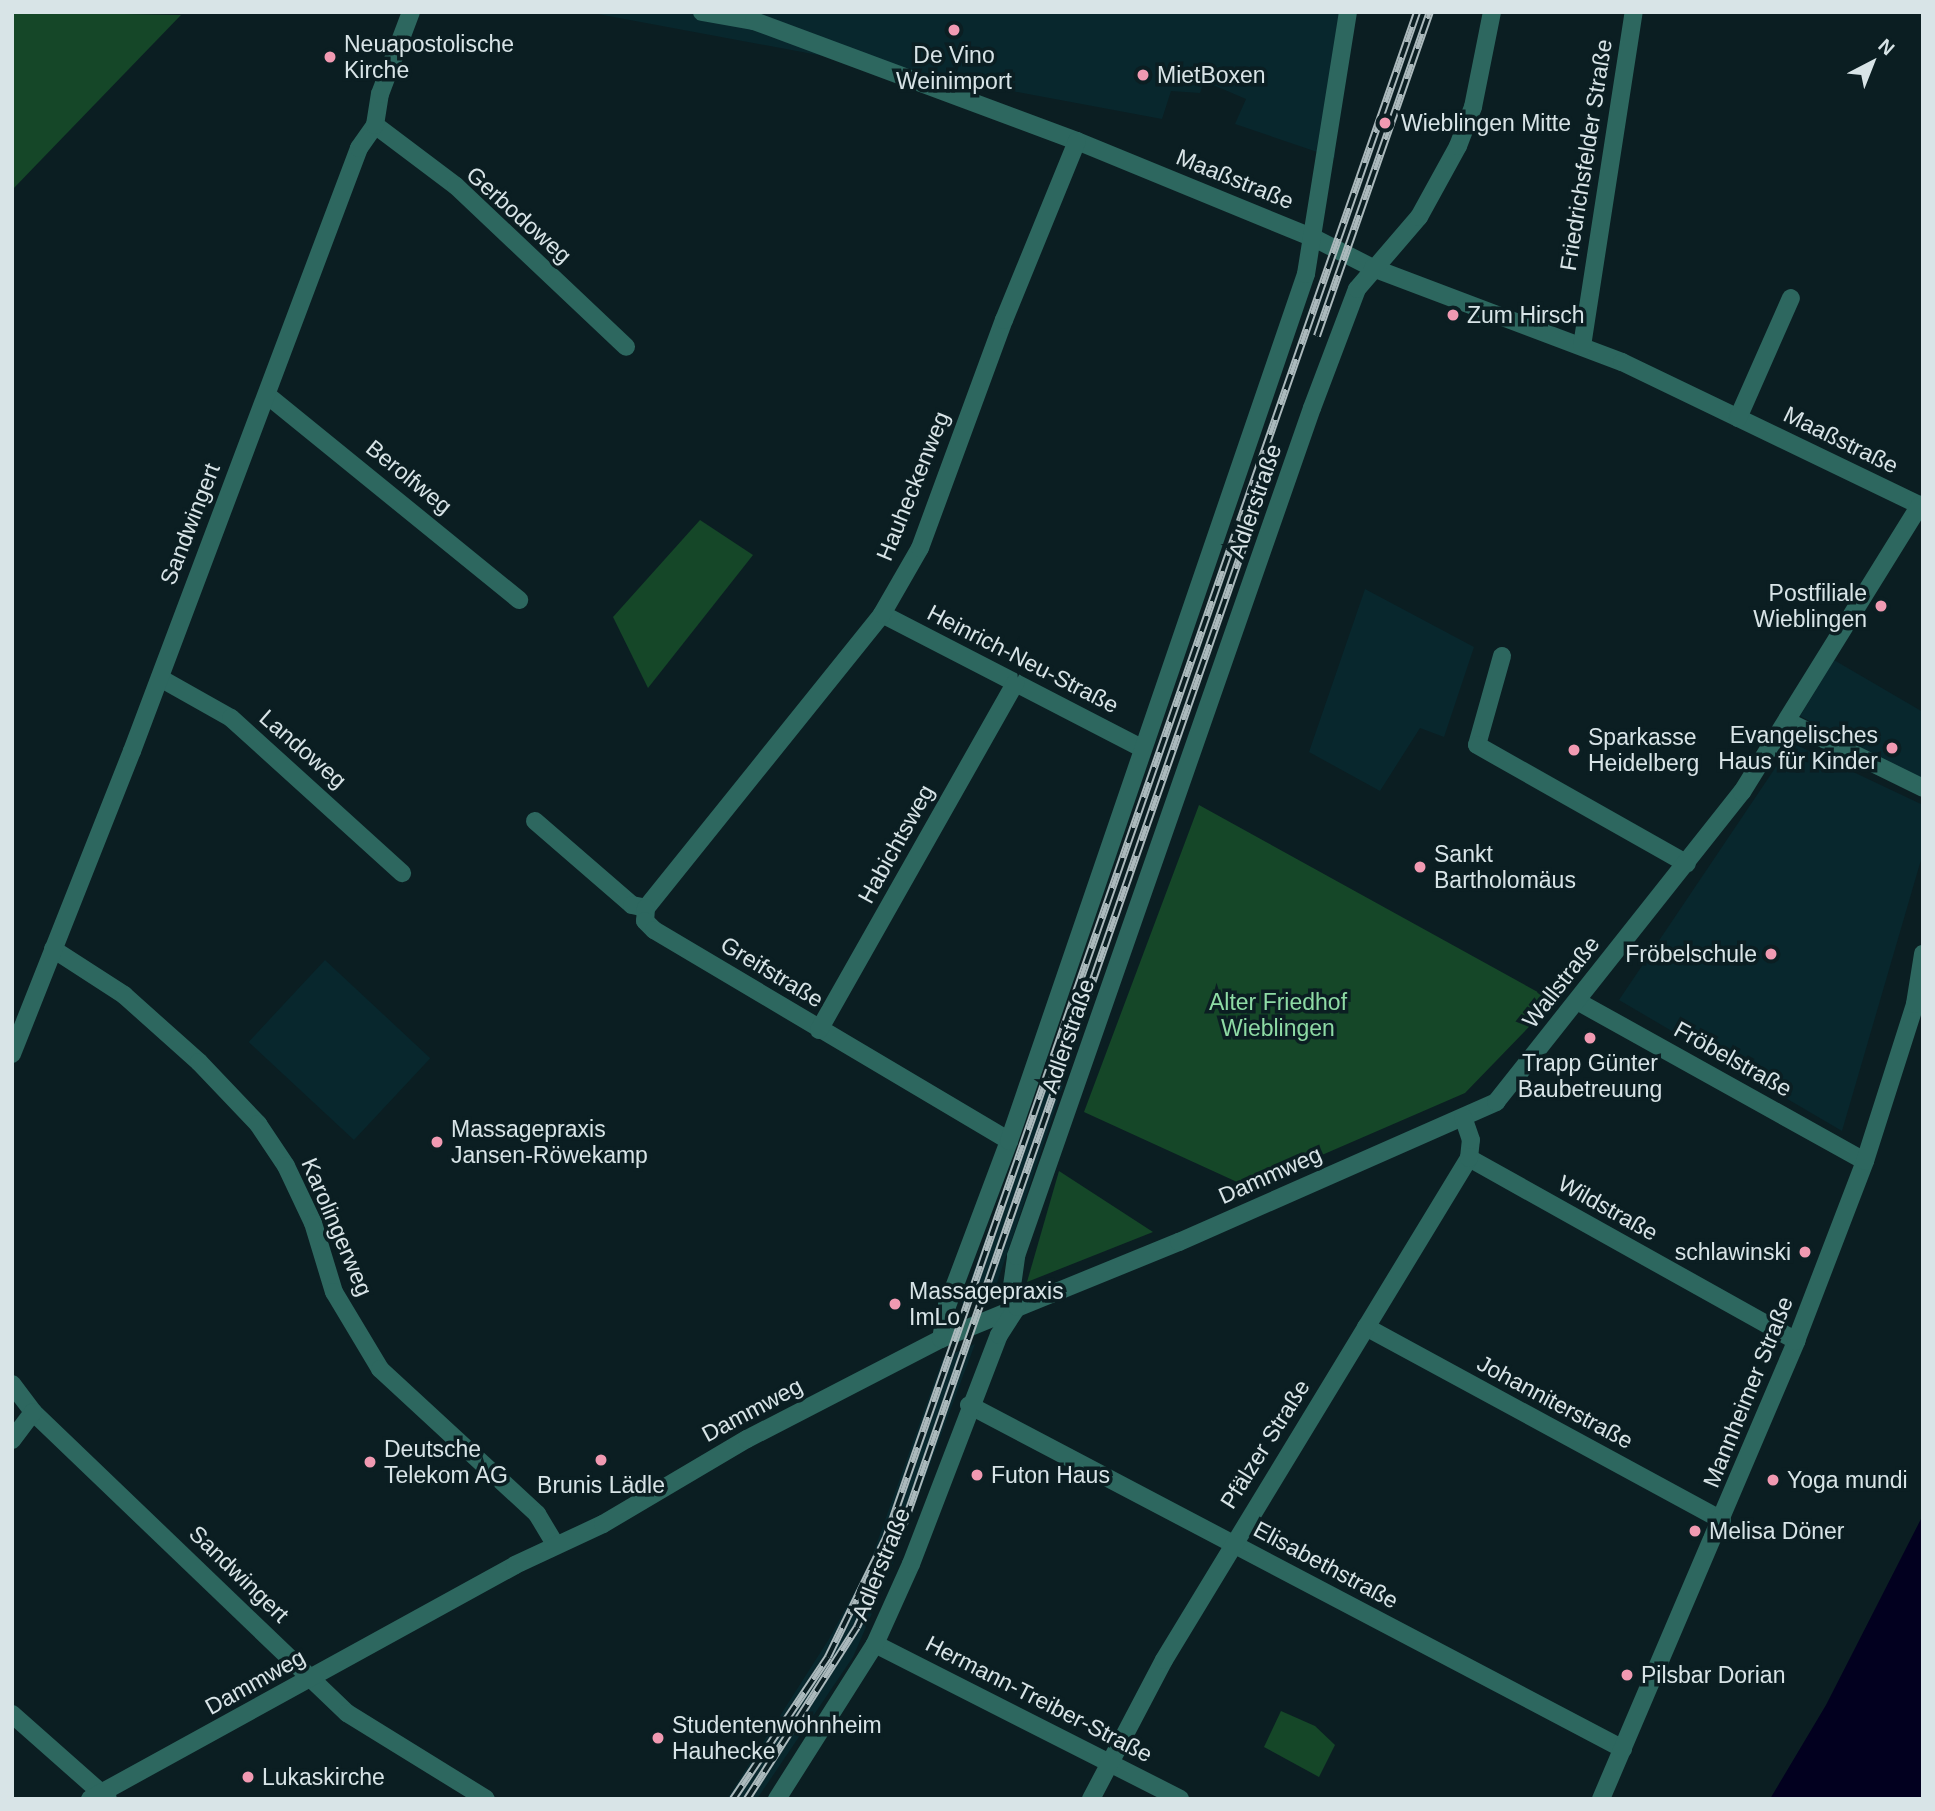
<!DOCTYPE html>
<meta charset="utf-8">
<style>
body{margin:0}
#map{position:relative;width:1935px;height:1811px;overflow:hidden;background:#0b1e22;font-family:Helvetica,sans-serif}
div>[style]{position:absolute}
.built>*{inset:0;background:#08272d;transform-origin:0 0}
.green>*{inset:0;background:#154728}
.water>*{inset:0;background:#02001f}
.minor>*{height:18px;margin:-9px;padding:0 9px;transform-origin:9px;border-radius:9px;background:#2d675f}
.rail>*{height:8px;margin-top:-4px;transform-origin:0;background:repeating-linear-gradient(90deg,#0b1e22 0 16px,#abb9bc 0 32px);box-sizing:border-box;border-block:2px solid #abb9bc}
.dots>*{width:19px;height:19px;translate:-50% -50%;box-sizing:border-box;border:4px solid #0b1e22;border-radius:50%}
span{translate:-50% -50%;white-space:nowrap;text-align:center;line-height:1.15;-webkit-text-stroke:7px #0b1e22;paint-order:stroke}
.poi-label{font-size:23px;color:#d8e4e7}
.left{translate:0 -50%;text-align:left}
.right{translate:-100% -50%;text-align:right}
.street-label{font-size:23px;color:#d8e4e7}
.park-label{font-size:23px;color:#8edba5}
.frame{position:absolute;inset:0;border:14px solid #d8e4e7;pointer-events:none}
.north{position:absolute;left:1837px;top:28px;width:70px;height:70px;-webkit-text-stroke:5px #0b1e22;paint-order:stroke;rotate:42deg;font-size:19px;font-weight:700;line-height:28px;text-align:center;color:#d8e4e7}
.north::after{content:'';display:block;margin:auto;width:24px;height:32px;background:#d8e4e7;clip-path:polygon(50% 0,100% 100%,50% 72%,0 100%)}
</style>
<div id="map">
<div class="built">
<div style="clip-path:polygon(587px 12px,1352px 12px,1334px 128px,1335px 158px,1235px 124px,1246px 99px,1204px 81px,1200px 93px,1171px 91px,1162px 119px)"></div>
<div style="clip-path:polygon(1365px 589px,1474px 647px,1444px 737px,1420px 728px,1380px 791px,1309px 752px)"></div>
<div style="clip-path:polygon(1834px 660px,1923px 712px,1923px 780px,1800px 716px)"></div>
<div style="clip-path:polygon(1792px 743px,1923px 805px,1923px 853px,1842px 1131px,1619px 1000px)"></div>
<div style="left:325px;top:960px;width:144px;height:112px;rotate:43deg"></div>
<div style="clip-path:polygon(1064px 1023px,1082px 1029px,992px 1298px,962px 1304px)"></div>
<div style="clip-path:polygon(975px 1344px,887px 1579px,853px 1657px,757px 1799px,727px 1799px,829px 1639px,869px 1565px,943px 1358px)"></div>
</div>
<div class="green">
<div style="clip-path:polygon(12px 12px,181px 15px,12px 190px)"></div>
<div style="clip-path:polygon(700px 520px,753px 555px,648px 688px,613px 617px)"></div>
<div style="clip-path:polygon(1199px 805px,1266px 842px,1554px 1001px,1465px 1093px,1248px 1187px,1084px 1112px)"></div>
<div style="clip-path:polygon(1059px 1171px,1153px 1232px,1027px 1282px)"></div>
<div style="clip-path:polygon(1281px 1711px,1315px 1726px,1335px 1745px,1319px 1777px,1264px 1747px)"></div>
</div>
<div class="water">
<div style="clip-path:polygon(1923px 1515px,1923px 1799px,1770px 1799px,1826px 1705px)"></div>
</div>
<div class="minor">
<div style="left:702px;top:12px;width:53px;rotate:9.8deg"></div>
<div style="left:754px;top:21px;width:345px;rotate:20.4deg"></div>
<div style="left:1077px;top:141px;width:256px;rotate:22.3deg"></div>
<div style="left:1314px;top:238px;width:66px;rotate:27deg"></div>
<div style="left:1373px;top:268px;width:266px;rotate:20.7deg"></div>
<div style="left:1622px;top:362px;width:334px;rotate:25.7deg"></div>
<div style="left:375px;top:125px;width:101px;rotate:37deg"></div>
<div style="left:456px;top:186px;width:234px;rotate:43.4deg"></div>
<div style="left:1582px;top:346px;width:338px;rotate:-81.2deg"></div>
<div style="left:267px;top:395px;width:325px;rotate:39.1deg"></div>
<div style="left:1738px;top:418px;width:131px;rotate:-66.2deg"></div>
<div style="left:882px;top:614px;width:292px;rotate:27.3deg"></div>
<div style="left:1502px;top:656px;width:92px;rotate:105.7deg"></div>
<div style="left:1477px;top:745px;width:241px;rotate:29.5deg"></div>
<div style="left:160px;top:678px;width:81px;rotate:29.4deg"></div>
<div style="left:231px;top:718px;width:231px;rotate:42.2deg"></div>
<div style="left:1789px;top:722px;width:149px;rotate:26.2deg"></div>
<div style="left:535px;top:821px;width:128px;rotate:40.9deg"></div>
<div style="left:632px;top:905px;width:14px;rotate:12deg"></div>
<div style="left:646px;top:908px;width:377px;rotate:-51.2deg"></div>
<div style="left:882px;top:614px;width:76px;rotate:-60.1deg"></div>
<div style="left:920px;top:548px;width:243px;rotate:-69.8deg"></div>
<div style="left:1004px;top:320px;width:193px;rotate:-67.8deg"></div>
<div style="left:646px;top:908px;width:13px;rotate:94deg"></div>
<div style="left:645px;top:921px;width:13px;rotate:45deg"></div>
<div style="left:654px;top:930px;width:413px;rotate:30.7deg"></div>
<div style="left:53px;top:949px;width:85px;rotate:32.9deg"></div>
<div style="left:124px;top:995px;width:101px;rotate:41.8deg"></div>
<div style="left:199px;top:1062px;width:86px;rotate:46.4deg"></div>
<div style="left:258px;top:1124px;width:50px;rotate:56.3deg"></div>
<div style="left:286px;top:1166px;width:63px;rotate:64.7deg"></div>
<div style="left:313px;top:1223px;width:72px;rotate:73.1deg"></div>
<div style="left:334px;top:1292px;width:90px;rotate:59.1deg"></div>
<div style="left:380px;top:1369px;width:214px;rotate:42.7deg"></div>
<div style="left:537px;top:1514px;width:35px;rotate:59deg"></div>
<div style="left:1577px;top:1001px;width:329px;rotate:29.1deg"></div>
<div style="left:819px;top:1030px;width:399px;rotate:-60.5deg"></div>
<div style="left:12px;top:1054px;width:326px;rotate:-68.4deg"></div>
<div style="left:132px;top:751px;width:644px;rotate:-69.37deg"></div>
<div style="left:359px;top:148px;width:28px;rotate:-55deg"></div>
<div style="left:375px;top:125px;width:31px;rotate:-81deg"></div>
<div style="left:380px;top:94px;width:88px;rotate:-69.3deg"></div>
<div style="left:1469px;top:1158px;width:375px;rotate:29.2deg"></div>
<div style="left:1366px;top:1327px;width:405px;rotate:28.5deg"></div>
<div style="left:941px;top:1339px;width:34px;rotate:-80deg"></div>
<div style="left:947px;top:1306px;width:176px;rotate:-69.4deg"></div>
<div style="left:1009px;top:1141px;width:916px;rotate:-71.09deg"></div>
<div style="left:1306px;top:274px;width:265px;rotate:-80.9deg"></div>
<div style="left:12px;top:1384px;width:35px;rotate:53deg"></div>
<div style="left:33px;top:1412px;width:435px;rotate:43.8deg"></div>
<div style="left:347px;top:1713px;width:163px;rotate:31.7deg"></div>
<div style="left:969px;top:1405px;width:739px;rotate:27.74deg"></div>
<div style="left:12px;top:1440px;width:35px;rotate:-53deg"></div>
<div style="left:875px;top:1644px;width:342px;rotate:26.9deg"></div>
<div style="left:12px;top:1714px;width:128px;rotate:41.5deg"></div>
<div style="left:90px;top:1799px;width:485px;rotate:-28.8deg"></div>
<div style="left:515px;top:1565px;width:97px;rotate:-25deg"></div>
<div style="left:603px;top:1524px;width:167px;rotate:-30.6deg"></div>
<div style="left:747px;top:1439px;width:218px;rotate:-27.3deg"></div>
<div style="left:941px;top:1339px;width:257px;rotate:-22.2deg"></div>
<div style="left:1179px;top:1242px;width:347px;rotate:-23.8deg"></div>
<div style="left:1496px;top:1102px;width:396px;rotate:-51.6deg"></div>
<div style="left:1742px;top:792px;width:338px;rotate:-58.2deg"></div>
<div style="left:777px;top:1799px;width:183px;rotate:-57.7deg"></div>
<div style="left:875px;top:1644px;width:88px;rotate:-65.8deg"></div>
<div style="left:911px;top:1564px;width:245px;rotate:-69deg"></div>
<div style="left:999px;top:1335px;width:33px;rotate:-57deg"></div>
<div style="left:1017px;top:1307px;width:22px;rotate:-103deg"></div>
<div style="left:1012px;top:1286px;width:30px;rotate:-82deg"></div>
<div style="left:1016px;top:1256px;width:898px;rotate:-70.76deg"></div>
<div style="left:1312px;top:408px;width:127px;rotate:-69.3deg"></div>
<div style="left:1357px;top:289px;width:95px;rotate:-49.3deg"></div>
<div style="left:1419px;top:217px;width:81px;rotate:-61.2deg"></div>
<div style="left:1458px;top:146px;width:42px;rotate:-69deg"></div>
<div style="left:1473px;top:107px;width:97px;rotate:-78.7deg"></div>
<div style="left:1091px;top:1799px;width:157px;rotate:-62.3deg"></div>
<div style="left:1164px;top:1660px;width:587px;rotate:-58.72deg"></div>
<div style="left:1469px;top:1158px;width:18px;rotate:-84deg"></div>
<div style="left:1471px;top:1140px;width:24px;rotate:-109deg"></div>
<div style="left:1601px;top:1799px;width:498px;rotate:-66.9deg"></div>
<div style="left:1796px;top:1341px;width:193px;rotate:-69deg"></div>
<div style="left:1865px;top:1161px;width:165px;rotate:-72.3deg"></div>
<div style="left:1915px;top:1004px;width:51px;rotate:-80.9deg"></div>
</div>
<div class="rail">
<div style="left:1317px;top:336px;width:343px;rotate:-70.8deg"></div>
<div style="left:733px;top:1799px;width:171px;rotate:-56.2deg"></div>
<div style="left:828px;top:1657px;width:132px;rotate:-64deg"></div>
<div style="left:886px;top:1538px;width:1616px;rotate:-70.81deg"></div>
<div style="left:747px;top:1799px;width:204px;rotate:-57.4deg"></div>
<div style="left:857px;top:1627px;width:116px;rotate:-65.6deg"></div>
<div style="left:905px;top:1521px;width:1121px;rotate:-70.84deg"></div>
</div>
<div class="dots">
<div style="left:954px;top:30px;background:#f19ab2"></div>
<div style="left:330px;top:57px;background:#f19ab2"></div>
<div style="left:1143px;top:75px;background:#f19ab2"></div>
<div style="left:1385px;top:123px;background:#f19ab2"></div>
<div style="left:1453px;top:315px;background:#f19ab2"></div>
<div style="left:1881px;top:606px;background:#f19ab2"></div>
<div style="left:1892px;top:748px;background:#f19ab2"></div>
<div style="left:1574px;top:750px;background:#f19ab2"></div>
<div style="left:1420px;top:867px;background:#f19ab2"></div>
<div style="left:1771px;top:954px;background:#f19ab2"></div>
<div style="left:1590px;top:1038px;background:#f19ab2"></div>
<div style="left:437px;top:1142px;background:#f19ab2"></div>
<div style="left:1805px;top:1252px;background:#f19ab2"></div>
<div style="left:895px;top:1304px;background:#f19ab2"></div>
<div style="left:601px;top:1460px;background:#f19ab2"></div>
<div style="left:370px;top:1462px;background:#f19ab2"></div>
<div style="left:977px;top:1475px;background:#f19ab2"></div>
<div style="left:1773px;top:1480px;background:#f19ab2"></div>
<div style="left:1695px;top:1531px;background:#f19ab2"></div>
<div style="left:1627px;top:1675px;background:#f19ab2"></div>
<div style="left:658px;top:1738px;background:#f19ab2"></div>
<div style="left:248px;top:1777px;background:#f19ab2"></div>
</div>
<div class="poi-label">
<span class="left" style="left:344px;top:57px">Neuapostolische<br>Kirche</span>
<span style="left:954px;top:68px">De Vino<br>Weinimport</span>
<span class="left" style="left:1157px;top:75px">MietBoxen</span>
<span class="left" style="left:1401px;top:123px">Wieblingen Mitte</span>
<span class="left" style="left:1467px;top:315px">Zum Hirsch</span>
<span class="right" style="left:1867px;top:606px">Postfiliale<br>Wieblingen</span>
<span class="right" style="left:1878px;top:748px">Evangelisches<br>Haus für Kinder</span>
<span class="left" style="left:1588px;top:750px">Sparkasse<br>Heidelberg</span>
<span class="left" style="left:1434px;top:867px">Sankt<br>Bartholomäus</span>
<span class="right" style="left:1757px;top:954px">Fröbelschule</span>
<span style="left:1590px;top:1076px">Trapp Günter<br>Baubetreuung</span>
<span class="left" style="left:451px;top:1142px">Massagepraxis<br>Jansen-Röwekamp</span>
<span class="right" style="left:1791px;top:1252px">schlawinski</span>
<span class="left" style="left:909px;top:1304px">Massagepraxis<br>ImLo</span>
<span class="left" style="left:384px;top:1462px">Deutsche<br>Telekom AG</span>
<span class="left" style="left:991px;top:1475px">Futon Haus</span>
<span class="left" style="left:1787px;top:1480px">Yoga mundi</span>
<span style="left:601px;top:1485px">Brunis Lädle</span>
<span class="left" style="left:1709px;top:1531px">Melisa Döner</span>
<span class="left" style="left:1641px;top:1675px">Pilsbar Dorian</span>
<span class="left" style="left:672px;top:1738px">Studentenwohnheim<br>Hauhecke</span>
<span class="left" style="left:262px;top:1777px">Lukaskirche</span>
</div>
<div class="street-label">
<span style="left:1586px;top:155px;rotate:-81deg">Friedrichsfelder Straße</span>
<span style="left:1235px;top:179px;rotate:22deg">Maaßstraße</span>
<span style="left:519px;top:215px;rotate:42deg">Gerbodoweg</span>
<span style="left:1841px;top:440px;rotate:26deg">Maaßstraße</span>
<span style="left:409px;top:477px;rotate:39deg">Berolfweg</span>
<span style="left:913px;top:486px;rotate:-68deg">Hauheckenweg</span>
<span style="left:1255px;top:501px;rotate:-71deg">Adlerstraße</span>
<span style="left:190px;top:524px;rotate:-69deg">Sandwingert</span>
<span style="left:1023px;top:659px;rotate:27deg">Heinrich-Neu-Straße</span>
<span style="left:303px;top:749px;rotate:41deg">Landoweg</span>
<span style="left:896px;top:844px;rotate:-61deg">Habichtsweg</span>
<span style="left:772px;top:972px;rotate:31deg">Greifstraße</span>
<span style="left:1561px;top:982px;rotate:-52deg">Wallstraße</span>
<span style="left:1068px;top:1036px;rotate:-71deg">Adlerstraße</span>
<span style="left:1733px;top:1059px;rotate:29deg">Fröbelstraße</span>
<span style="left:1270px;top:1175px;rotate:-24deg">Dammweg</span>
<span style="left:1608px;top:1208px;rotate:29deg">Wildstraße</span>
<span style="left:337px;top:1227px;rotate:67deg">Karolingerweg</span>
<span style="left:1748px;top:1392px;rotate:-68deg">Mannheimer Straße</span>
<span style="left:1555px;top:1402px;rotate:28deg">Johanniterstraße</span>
<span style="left:752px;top:1410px;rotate:-28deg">Dammweg</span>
<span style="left:1265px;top:1444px;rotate:-58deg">Pfälzer Straße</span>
<span style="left:881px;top:1564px;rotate:-68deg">Adlerstraße</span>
<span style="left:1326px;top:1565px;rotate:28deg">Elisabethstraße</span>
<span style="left:239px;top:1574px;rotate:44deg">Sandwingert</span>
<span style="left:255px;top:1682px;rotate:-29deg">Dammweg</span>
<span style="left:1039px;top:1699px;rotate:27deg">Hermann-Treiber-Straße</span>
</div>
<div class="park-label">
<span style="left:1278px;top:1015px">Alter Friedhof<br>Wieblingen</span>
</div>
<div class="frame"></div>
<div class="north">N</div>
</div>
